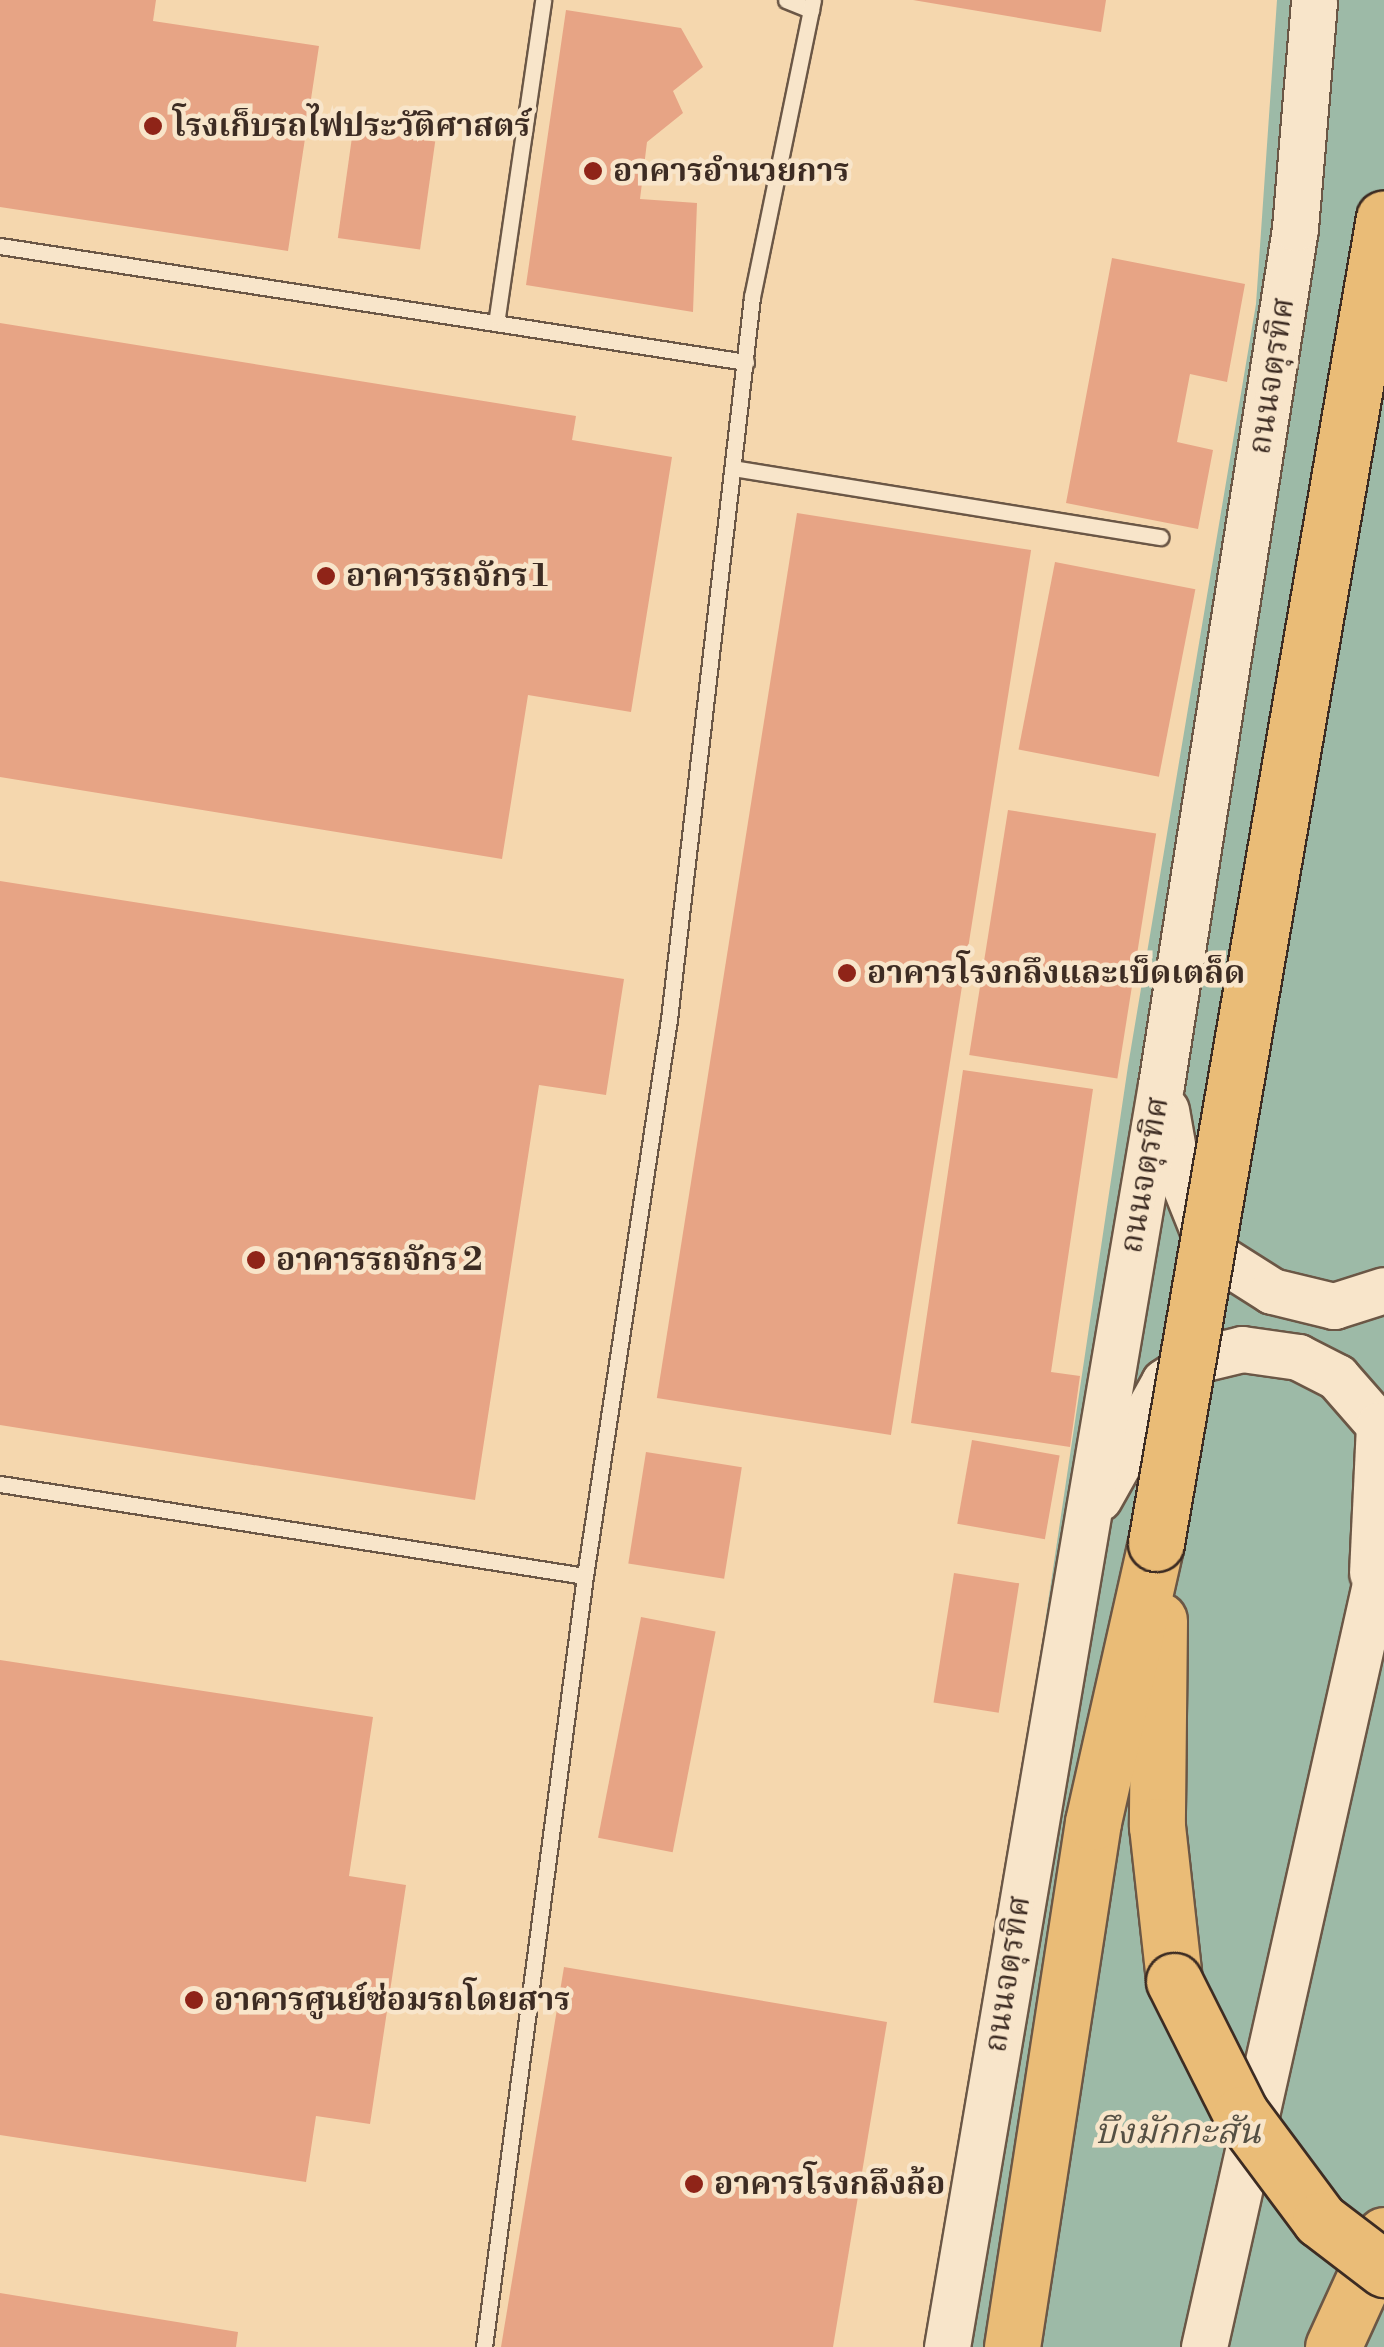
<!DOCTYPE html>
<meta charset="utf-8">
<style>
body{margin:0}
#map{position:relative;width:1384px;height:2347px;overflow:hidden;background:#f5d7ae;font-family:"Libre Bodoni","Noto Serif Thai",serif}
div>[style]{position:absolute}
.water>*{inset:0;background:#9dbaa7}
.building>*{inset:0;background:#e7a485;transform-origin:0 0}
.roads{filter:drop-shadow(2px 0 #6b5746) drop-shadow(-2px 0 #6b5746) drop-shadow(0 2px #6b5746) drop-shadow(0 -2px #6b5746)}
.lane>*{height:15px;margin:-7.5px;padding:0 7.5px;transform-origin:7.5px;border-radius:7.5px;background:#f8e5ca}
.secondary>*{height:45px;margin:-22.5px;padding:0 22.5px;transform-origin:22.5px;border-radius:22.5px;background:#f8e5ca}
.highway>*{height:55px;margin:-27.5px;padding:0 27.5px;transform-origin:27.5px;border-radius:27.5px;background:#eabc77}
.bridges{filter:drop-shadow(2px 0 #3d2c23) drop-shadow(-2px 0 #3d2c23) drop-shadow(0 2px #3d2c23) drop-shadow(0 -2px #3d2c23)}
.highway-bridge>*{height:55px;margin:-27.5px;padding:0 27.5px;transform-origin:27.5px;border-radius:27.5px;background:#eabc77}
.dots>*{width:28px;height:28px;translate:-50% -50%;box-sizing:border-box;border:5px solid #f8e5ca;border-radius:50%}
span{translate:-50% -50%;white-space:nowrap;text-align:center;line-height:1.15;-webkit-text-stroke:9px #f8e5ca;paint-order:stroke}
.poi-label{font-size:32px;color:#3d2c23;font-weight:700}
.left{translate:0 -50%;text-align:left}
.street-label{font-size:32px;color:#3d2c23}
.water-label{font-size:35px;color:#555044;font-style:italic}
</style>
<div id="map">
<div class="water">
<div style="clip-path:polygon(1277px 0,1384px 0,1384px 2347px,937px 2347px,1128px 1066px,1256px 304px)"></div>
</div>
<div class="building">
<div style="clip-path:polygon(0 0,156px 0,153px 21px,319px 46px,288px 251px,0 207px)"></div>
<div style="clip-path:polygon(913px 0,1106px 0,1101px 32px)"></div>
<div style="clip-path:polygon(566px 10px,681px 28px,703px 67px,673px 91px,683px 113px,647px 142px,640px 199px,697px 203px,693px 312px,526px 285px)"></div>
<div style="left:353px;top:130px;width:83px;height:109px;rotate:8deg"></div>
<div style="clip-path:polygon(1112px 258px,1245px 284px,1227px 382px,1190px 374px,1177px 442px,1213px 450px,1198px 529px,1066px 503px)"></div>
<div style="clip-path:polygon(0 323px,576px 416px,572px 440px,672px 457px,631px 712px,528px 695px,502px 859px,0 777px)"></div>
<div style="left:797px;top:513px;width:237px;height:896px;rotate:9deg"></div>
<div style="left:1055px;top:562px;width:143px;height:191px;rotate:11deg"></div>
<div style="left:1008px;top:810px;width:150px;height:248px;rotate:9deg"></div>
<div style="clip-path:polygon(0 881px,624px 979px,606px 1095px,539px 1085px,475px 1500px,0 1425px)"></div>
<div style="clip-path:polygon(963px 1070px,1093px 1089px,1051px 1372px,1080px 1376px,1070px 1447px,911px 1423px)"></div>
<div style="left:972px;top:1440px;width:89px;height:85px;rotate:10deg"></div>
<div style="left:646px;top:1452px;width:97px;height:113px;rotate:9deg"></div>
<div style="left:954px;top:1573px;width:66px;height:131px;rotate:9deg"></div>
<div style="left:641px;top:1617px;width:76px;height:225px;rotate:11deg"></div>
<div style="clip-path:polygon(0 1660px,373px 1717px,349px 1876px,406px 1885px,370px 2124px,316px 2116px,306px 2182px,0 2135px)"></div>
<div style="clip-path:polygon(564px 1967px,887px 2022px,833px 2347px,501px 2347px)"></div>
<div style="clip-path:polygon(0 2293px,238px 2332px,236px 2347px,0 2347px)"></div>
</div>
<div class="roads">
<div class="lane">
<div style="left:786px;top:0;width:27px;rotate:22deg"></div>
<div style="left:0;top:246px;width:755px;rotate:8.84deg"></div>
<div style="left:497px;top:317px;width:320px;rotate:-81.7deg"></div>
<div style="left:733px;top:468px;width:433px;rotate:9.2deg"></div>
<div style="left:0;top:1484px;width:592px;rotate:8.94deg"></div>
<div style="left:585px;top:1576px;width:563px;rotate:-81.42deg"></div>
<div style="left:669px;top:1019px;width:727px;rotate:-83.44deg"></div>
<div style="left:752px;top:297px;width:303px;rotate:-78.4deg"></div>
<div style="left:484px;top:2347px;width:778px;rotate:-82.54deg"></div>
</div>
<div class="secondary">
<div style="left:1166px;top:1110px;width:52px;rotate:80deg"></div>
<div style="left:1175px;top:1161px;width:99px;rotate:68.1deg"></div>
<div style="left:1212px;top:1253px;width:71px;rotate:32.3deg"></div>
<div style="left:1272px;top:1291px;width:64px;rotate:13.6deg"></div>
<div style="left:1334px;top:1306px;width:52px;rotate:-17.7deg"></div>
<div style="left:1099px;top:1498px;width:133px;rotate:-60.7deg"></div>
<div style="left:1164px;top:1382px;width:40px;rotate:-34deg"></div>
<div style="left:1197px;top:1360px;width:46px;rotate:-13.7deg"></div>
<div style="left:1242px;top:1349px;width:57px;rotate:8.1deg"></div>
<div style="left:1298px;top:1357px;width:44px;rotate:27.1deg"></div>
<div style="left:1337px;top:1377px;width:64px;rotate:48.8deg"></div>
<div style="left:1379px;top:1425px;width:148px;rotate:92.7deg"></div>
<div style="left:947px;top:2347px;width:1280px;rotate:-80.38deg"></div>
<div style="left:1161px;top:1085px;width:867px;rotate:-81.11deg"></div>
<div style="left:1295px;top:228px;width:229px;rotate:-85.2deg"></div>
<div style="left:1204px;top:2347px;width:823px;rotate:-77.37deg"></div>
</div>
<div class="highway">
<div style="left:1159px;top:1620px;width:206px;rotate:90.6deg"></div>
<div style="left:1157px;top:1826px;width:156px;rotate:83.7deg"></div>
<div style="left:1012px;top:2347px;width:531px;rotate:-81.23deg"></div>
<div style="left:1093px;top:1822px;width:286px;rotate:-77.3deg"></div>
<div style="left:1333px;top:2347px;width:123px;rotate:-65.5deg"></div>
</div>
</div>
<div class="bridges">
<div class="highway-bridge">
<div style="left:1156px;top:1543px;width:1344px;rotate:-80.24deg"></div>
<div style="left:1174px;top:1981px;width:149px;rotate:63.3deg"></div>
<div style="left:1241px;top:2114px;width:132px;rotate:53.3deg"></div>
<div style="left:1320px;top:2220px;width:81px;rotate:37.4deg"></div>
</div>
</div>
<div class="dots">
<div style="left:153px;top:126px;background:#8f2418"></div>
<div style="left:593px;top:171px;background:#8f2418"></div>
<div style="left:326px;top:576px;background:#8f2418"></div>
<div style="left:847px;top:973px;background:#8f2418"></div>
<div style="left:256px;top:1260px;background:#8f2418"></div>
<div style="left:194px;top:2000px;background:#8f2418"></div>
<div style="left:694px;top:2184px;background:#8f2418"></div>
</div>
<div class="poi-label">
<span class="left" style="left:173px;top:126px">โรงเก็บรถไฟประวัติศาสตร์</span>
<span class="left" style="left:613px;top:171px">อาคารอำนวยการ</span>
<span class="left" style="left:346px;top:576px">อาคารรถจักร 1</span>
<span class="left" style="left:867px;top:973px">อาคารโรงกลึงและเบ็ดเตล็ด</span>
<span class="left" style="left:276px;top:1260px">อาคารรถจักร 2</span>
<span class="left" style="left:214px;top:2000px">อาคารศูนย์ซ่อมรถโดยสาร</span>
<span class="left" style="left:714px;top:2184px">อาคารโรงกลึงล้อ</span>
</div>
<div class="street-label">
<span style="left:1272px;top:376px;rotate:-81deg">ถนนจตุรทิศ</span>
<span style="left:1145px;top:1175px;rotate:-80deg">ถนนจตุรทิศ</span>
<span style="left:1008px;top:1974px;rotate:-81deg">ถนนจตุรทิศ</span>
</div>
<div class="water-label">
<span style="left:1178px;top:2133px">บึงมักกะสัน</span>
</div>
</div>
